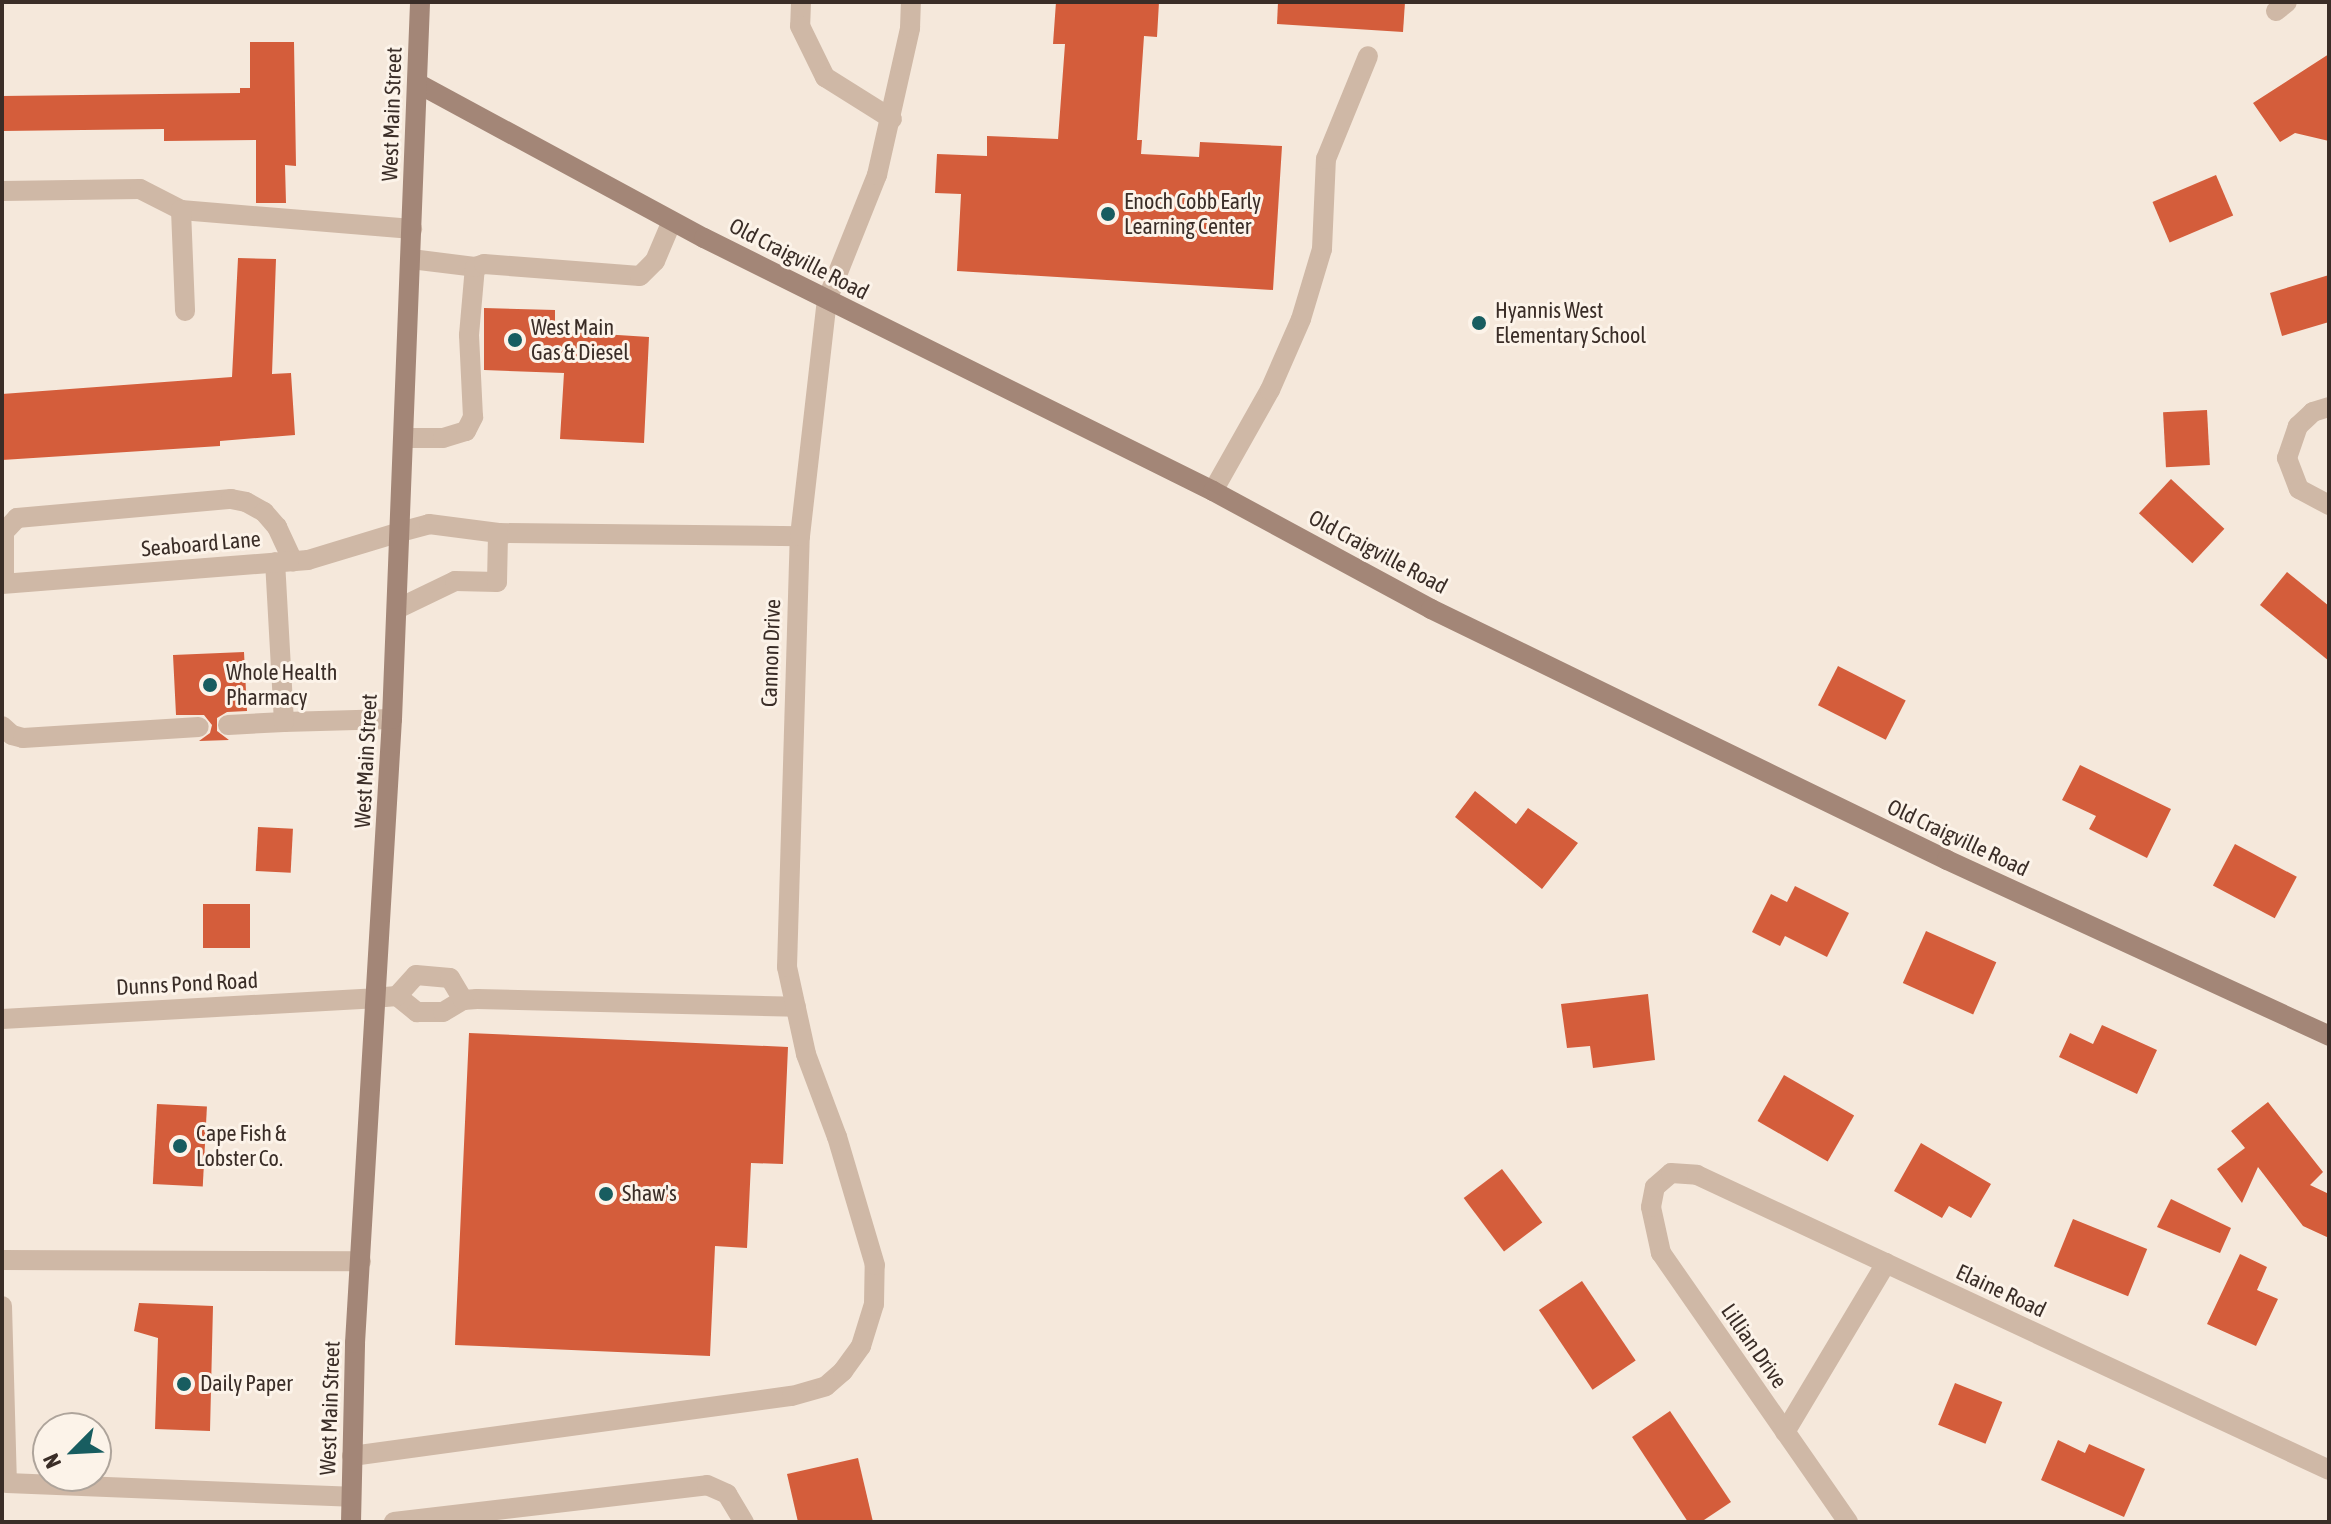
<!DOCTYPE html>
<style>
body{margin:0}
#map{position:relative;width:2331px;height:1524px;overflow:hidden;background:#f5e8db;font-family:"Asap Condensed",sans-serif}
div>[style]{position:absolute}
.building>*{inset:0;background:#d45d3b;transform-origin:0 0}
.lane>*{height:20px;margin:-10px;padding:0 10px;transform-origin:10px;border-radius:10px;background:#cfb8a6}
.street>*{height:20px;margin:-10px;padding:0 10px;transform-origin:10px;border-radius:10px;background:#cfb8a6}
.secondary>*{height:20px;margin:-10px;padding:0 10px;transform-origin:10px;border-radius:10px;background:#a38677}
.dots>*{width:22px;height:22px;translate:-50% -50%;box-sizing:border-box;border:4px solid #fcf3e9;border-radius:50%}
span{translate:-50% -50%;white-space:nowrap;text-align:center;line-height:1.15;-webkit-text-stroke:6px #fcf3e9;paint-order:stroke}
.street-label{font-size:22px;color:#3a2d27}
.poi-label{font-size:22px;color:#3a2d27}
.left{translate:0 -50%;text-align:left}
.frame{position:absolute;inset:0;border:4px solid #3a2d27;pointer-events:none}
.north{position:absolute;left:32px;top:1412px;width:80px;height:80px;box-sizing:border-box;background:#fcf3e9;border:2px solid #aea49b;border-radius:50%;rotate:246deg;font-size:22px;font-weight:700;line-height:32px;text-align:center;color:#3a2d27}
.north::after{content:'';display:block;margin:auto;width:28px;height:36px;background:#185d60;clip-path:polygon(50% 0,100% 100%,50% 72%,0 100%)}
</style>
<div id="map">
<div class="building">
<div style="clip-path:polygon(1056px 2px,1159px 2px,1157px 37px,1144px 36px,1137px 140px,1142px 140px,1141px 154px,1199px 157px,1200px 142px,1282px 146px,1273px 290px,957px 271px,961px 194px,935px 193px,937px 154px,987px 156px,987px 136px,1058px 139px,1065px 44px,1053px 44px)"></div>
<div style="clip-path:polygon(1278px 2px,1405px 2px,1403px 32px,1277px 24px)"></div>
<div style="clip-path:polygon(250px 42px,294px 42px,296px 166px,285px 165px,286px 203px,256px 203px,256px 140px,164px 141px,164px 129px,2px 131px,2px 96px,240px 93px,240px 88px,250px 88px)"></div>
<div style="clip-path:polygon(2329px 54px,2329px 141px,2295px 133px,2280px 142px,2253px 103px)"></div>
<div style="left:2216px;top:175px;width:44px;height:69px;rotate:67deg"></div>
<div style="clip-path:polygon(238px 258px,276px 259px,272px 374px,291px 373px,295px 435px,220px 441px,220px 446px,2px 460px,2px 394px,232px 377px)"></div>
<div style="clip-path:polygon(2329px 275px,2329px 322px,2282px 336px,2270px 293px)"></div>
<div style="clip-path:polygon(484px 308px,555px 310px,555px 331px,649px 337px,644px 443px,560px 439px,564px 373px,484px 370px)"></div>
<div style="left:2207px;top:410px;width:55px;height:44px;rotate:87deg"></div>
<div style="left:2171px;top:479px;width:73px;height:47px;rotate:43deg"></div>
<div style="clip-path:polygon(2287px 572px,2329px 606px,2329px 661px,2260px 605px)"></div>
<div style="clip-path:polygon(244px 652px,247px 711px,227px 712px,217px 718px,217px 731px,229px 740px,199px 741px,210px 733px,212px 725px,204px 715px,176px 715px,173px 655px)"></div>
<div style="left:1838px;top:666px;width:76px;height:44px;rotate:27deg"></div>
<div style="clip-path:polygon(2080px 765px,2171px 809px,2147px 858px,2089px 829px,2096px 816px,2062px 800px)"></div>
<div style="clip-path:polygon(1475px 791px,1516px 824px,1528px 808px,1578px 843px,1542px 889px,1455px 817px)"></div>
<div style="left:258px;top:827px;width:35px;height:44px;rotate:3deg"></div>
<div style="left:2235px;top:844px;width:70px;height:47px;rotate:28deg"></div>
<div style="clip-path:polygon(1795px 886px,1849px 913px,1827px 957px,1785px 936px,1780px 946px,1752px 932px,1771px 894px,1787px 902px)"></div>
<div style="left:203px;top:904px;width:47px;height:44px"></div>
<div style="left:1926px;top:931px;width:77px;height:57px;rotate:24deg"></div>
<div style="clip-path:polygon(1648px 994px,1655px 1060px,1593px 1068px,1590px 1046px,1567px 1048px,1561px 1004px)"></div>
<div style="clip-path:polygon(2102px 1025px,2157px 1050px,2137px 1094px,2059px 1057px,2070px 1033px,2093px 1044px)"></div>
<div style="clip-path:polygon(469px 1033px,788px 1047px,783px 1164px,751px 1163px,747px 1248px,715px 1246px,710px 1356px,455px 1345px)"></div>
<div style="left:1784px;top:1075px;width:81px;height:53px;rotate:30deg"></div>
<div style="clip-path:polygon(2268px 1102px,2323px 1172px,2310px 1185px,2329px 1194px,2329px 1238px,2303px 1226px,2258px 1167px,2242px 1203px,2217px 1169px,2245px 1148px,2231px 1131px)"></div>
<div style="left:157px;top:1104px;width:50px;height:80px;rotate:3deg"></div>
<div style="clip-path:polygon(1921px 1143px,1991px 1184px,1971px 1218px,1949px 1206px,1942px 1218px,1894px 1191px)"></div>
<div style="left:1502px;top:1169px;width:67px;height:48px;rotate:53deg"></div>
<div style="clip-path:polygon(2171px 1199px,2231px 1228px,2220px 1253px,2157px 1227px)"></div>
<div style="left:2073px;top:1219px;width:80px;height:51px;rotate:22deg"></div>
<div style="clip-path:polygon(2240px 1254px,2267px 1267px,2257px 1290px,2278px 1299px,2256px 1346px,2207px 1324px)"></div>
<div style="left:1582px;top:1281px;width:96px;height:52px;rotate:56deg"></div>
<div style="clip-path:polygon(139px 1303px,213px 1306px,210px 1431px,155px 1429px,158px 1338px,134px 1331px)"></div>
<div style="left:1955px;top:1383px;width:51px;height:45px;rotate:22deg"></div>
<div style="clip-path:polygon(1670px 1411px,1731px 1502px,1701px 1522px,1688px 1522px,1632px 1437px)"></div>
<div style="clip-path:polygon(2058px 1440px,2085px 1453px,2089px 1444px,2145px 1469px,2124px 1517px,2041px 1480px)"></div>
<div style="clip-path:polygon(858px 1458px,873px 1522px,798px 1522px,787px 1474px)"></div>
</div>
<div class="lane">
<div style="left:801px;top:2px;width:24px;rotate:92deg"></div>
<div style="left:800px;top:26px;width:57px;rotate:63.9deg"></div>
<div style="left:825px;top:77px;width:79px;rotate:32.1deg"></div>
<div style="left:2px;top:191px;width:138px;rotate:-0.8deg"></div>
<div style="left:140px;top:189px;width:46px;rotate:27.1deg"></div>
<div style="left:181px;top:210px;width:232px;rotate:4.7deg"></div>
<div style="left:181px;top:210px;width:101px;rotate:87.7deg"></div>
<div style="left:411px;top:259px;width:64px;rotate:7.1deg"></div>
<div style="left:404px;top:438px;width:39px"></div>
<div style="left:443px;top:438px;width:24px;rotate:-17deg"></div>
<div style="left:466px;top:431px;width:16px;rotate:-63deg"></div>
<div style="left:473px;top:417px;width:82px;rotate:-92.8deg"></div>
<div style="left:469px;top:335px;width:68px;rotate:-85deg"></div>
<div style="left:475px;top:267px;width:9px;rotate:-18deg"></div>
<div style="left:484px;top:264px;width:156px;rotate:4.4deg"></div>
<div style="left:640px;top:276px;width:21px;rotate:-45deg"></div>
<div style="left:655px;top:261px;width:43px;rotate:-67deg"></div>
<div style="left:1213px;top:491px;width:116px;rotate:-60.6deg"></div>
<div style="left:1270px;top:390px;width:77px;rotate:-66.4deg"></div>
<div style="left:1301px;top:319px;width:73px;rotate:-73.3deg"></div>
<div style="left:1322px;top:249px;width:90px;rotate:-87.5deg"></div>
<div style="left:1326px;top:159px;width:111px;rotate:-67.8deg"></div>
<div style="left:400px;top:532px;width:30px;rotate:-15deg"></div>
<div style="left:429px;top:524px;width:70px;rotate:7.4deg"></div>
<div style="left:498px;top:533px;width:302px;rotate:0.6deg"></div>
<div style="left:4px;top:583px;width:51px;rotate:-90deg"></div>
<div style="left:4px;top:532px;width:19px;rotate:-47deg"></div>
<div style="left:17px;top:518px;width:215px;rotate:-5.1deg"></div>
<div style="left:231px;top:499px;width:15px;rotate:11deg"></div>
<div style="left:246px;top:502px;width:21px;rotate:29deg"></div>
<div style="left:264px;top:512px;width:20px;rotate:49deg"></div>
<div style="left:277px;top:527px;width:38px;rotate:65deg"></div>
<div style="left:397px;top:609px;width:64px;rotate:-25.8deg"></div>
<div style="left:455px;top:581px;width:42px;rotate:1.4deg"></div>
<div style="left:497px;top:582px;width:49px;rotate:-88.8deg"></div>
<div style="left:284px;top:722px;width:108px;rotate:-1.6deg"></div>
<div style="left:228px;top:725px;width:56px;rotate:-3.1deg"></div>
<div style="left:284px;top:722px;width:160px;rotate:-93.2deg"></div>
<div style="left:2px;top:726px;width:13px;rotate:42deg"></div>
<div style="left:12px;top:735px;width:11px;rotate:15deg"></div>
<div style="left:23px;top:738px;width:176px;rotate:-3.6deg"></div>
<div style="left:397px;top:996px;width:26px;rotate:39deg"></div>
<div style="left:417px;top:1012px;width:26px"></div>
<div style="left:443px;top:1012px;width:23px;rotate:-31deg"></div>
<div style="left:463px;top:1000px;width:14px;rotate:-4deg"></div>
<div style="left:477px;top:999px;width:319px;rotate:1.4deg"></div>
<div style="left:385px;top:997px;width:12px;rotate:-5deg"></div>
<div style="left:397px;top:996px;width:28px;rotate:-48deg"></div>
<div style="left:416px;top:975px;width:34px;rotate:5deg"></div>
<div style="left:450px;top:978px;width:26px;rotate:59deg"></div>
<div style="left:2px;top:1260px;width:359px;rotate:0.2deg"></div>
<div style="left:2px;top:1306px;width:177px;rotate:88.4deg"></div>
<div style="left:7px;top:1483px;width:344px;rotate:2.3deg"></div>
<div style="left:1785px;top:1432px;width:197px;rotate:-59.1deg"></div>
<div style="left:352px;top:1456px;width:444px;rotate:-7.8deg"></div>
<div style="left:792px;top:1396px;width:35px;rotate:-16deg"></div>
<div style="left:826px;top:1386px;width:23px;rotate:-41deg"></div>
<div style="left:843px;top:1371px;width:31px;rotate:-54deg"></div>
<div style="left:861px;top:1346px;width:44px;rotate:-72.8deg"></div>
<div style="left:874px;top:1304px;width:39px;rotate:-89deg"></div>
<div style="left:875px;top:1265px;width:134px;rotate:-106.5deg"></div>
<div style="left:837px;top:1137px;width:89px;rotate:-110.5deg"></div>
<div style="left:806px;top:1054px;width:89px;rotate:-102.3deg"></div>
<div style="left:787px;top:967px;width:431px;rotate:-88.3deg"></div>
<div style="left:800px;top:536px;width:238px;rotate:-83.5deg"></div>
<div style="left:827px;top:300px;width:135px;rotate:-68.2deg"></div>
<div style="left:877px;top:175px;width:151px;rotate:-77.3deg"></div>
<div style="left:910px;top:28px;width:26px;rotate:-88deg"></div>
<div style="left:394px;top:1522px;width:315px;rotate:-6.7deg"></div>
<div style="left:707px;top:1485px;width:22px;rotate:24deg"></div>
<div style="left:727px;top:1494px;width:33px;rotate:59deg"></div>
</div>
<div class="street">
<div style="left:2276px;top:11px;width:14px;rotate:-39deg"></div>
<div style="left:2329px;top:407px;width:17px;rotate:163deg"></div>
<div style="left:2313px;top:412px;width:21px;rotate:137deg"></div>
<div style="left:2298px;top:426px;width:34px;rotate:109deg"></div>
<div style="left:2287px;top:458px;width:33px;rotate:69deg"></div>
<div style="left:2299px;top:489px;width:34px;rotate:28deg"></div>
<div style="left:2px;top:584px;width:307px;rotate:-4.5deg"></div>
<div style="left:308px;top:560px;width:96px;rotate:-16.9deg"></div>
<div style="left:2px;top:1019px;width:373px;rotate:-3.2deg"></div>
<div style="left:1848px;top:1522px;width:328px;rotate:-124.8deg"></div>
<div style="left:1661px;top:1253px;width:47px;rotate:-102.3deg"></div>
<div style="left:1651px;top:1207px;width:20px;rotate:-79deg"></div>
<div style="left:1655px;top:1187px;width:21px;rotate:-41deg"></div>
<div style="left:1671px;top:1173px;width:26px;rotate:4deg"></div>
<div style="left:1697px;top:1175px;width:697px;rotate:25.02deg"></div>
</div>
<div class="secondary">
<div style="left:417px;top:83px;width:326px;rotate:28.4deg"></div>
<div style="left:704px;top:238px;width:568px;rotate:26.43deg"></div>
<div style="left:1213px;top:491px;width:248px;rotate:28.4deg"></div>
<div style="left:1431px;top:609px;width:574px;rotate:25.94deg"></div>
<div style="left:1947px;top:860px;width:421px;rotate:24.7deg"></div>
<div style="left:351px;top:1522px;width:179px;rotate:-88.7deg"></div>
<div style="left:355px;top:1343px;width:625px;rotate:-86.61deg"></div>
<div style="left:392px;top:719px;width:718px;rotate:-87.76deg"></div>
</div>
<div class="dots">
<div style="left:1108px;top:214px;background:#185d60"></div>
<div style="left:1479px;top:323px;background:#185d60"></div>
<div style="left:515px;top:340px;background:#185d60"></div>
<div style="left:210px;top:685px;background:#185d60"></div>
<div style="left:180px;top:1146px;background:#185d60"></div>
<div style="left:606px;top:1194px;background:#185d60"></div>
<div style="left:184px;top:1384px;background:#185d60"></div>
</div>
<div class="street-label">
<span style="left:392px;top:114px;rotate:-88deg">West Main Street</span>
<span style="left:799px;top:259px;rotate:27deg">Old Craigville Road</span>
<span style="left:201px;top:544px;rotate:-5deg">Seaboard Lane</span>
<span style="left:1378px;top:552px;rotate:28deg">Old Craigville Road</span>
<span style="left:771px;top:653px;rotate:-88deg">Cannon Drive</span>
<span style="left:366px;top:761px;rotate:-87deg">West Main Street</span>
<span style="left:1958px;top:838px;rotate:25deg">Old Craigville Road</span>
<span style="left:187px;top:984px;rotate:-3deg">Dunns Pond Road</span>
<span style="left:2001px;top:1291px;rotate:25deg">Elaine Road</span>
<span style="left:1754px;top:1346px;rotate:55deg">Lillian Drive</span>
<span style="left:330px;top:1408px;rotate:-88deg">West Main Street</span>
</div>
<div class="poi-label">
<span class="left" style="left:1124px;top:214px">Enoch Cobb Early<br>Learning Center</span>
<span class="left" style="left:1495px;top:323px">Hyannis West<br>Elementary School</span>
<span class="left" style="left:531px;top:340px">West Main<br>Gas &amp; Diesel</span>
<span class="left" style="left:226px;top:685px">Whole Health<br>Pharmacy</span>
<span class="left" style="left:196px;top:1146px">Cape Fish &amp;<br>Lobster Co.</span>
<span class="left" style="left:622px;top:1194px">Shaw's</span>
<span class="left" style="left:200px;top:1384px">Daily Paper</span>
</div>
<div class="frame"></div>
<div class="north">N</div>
</div>
